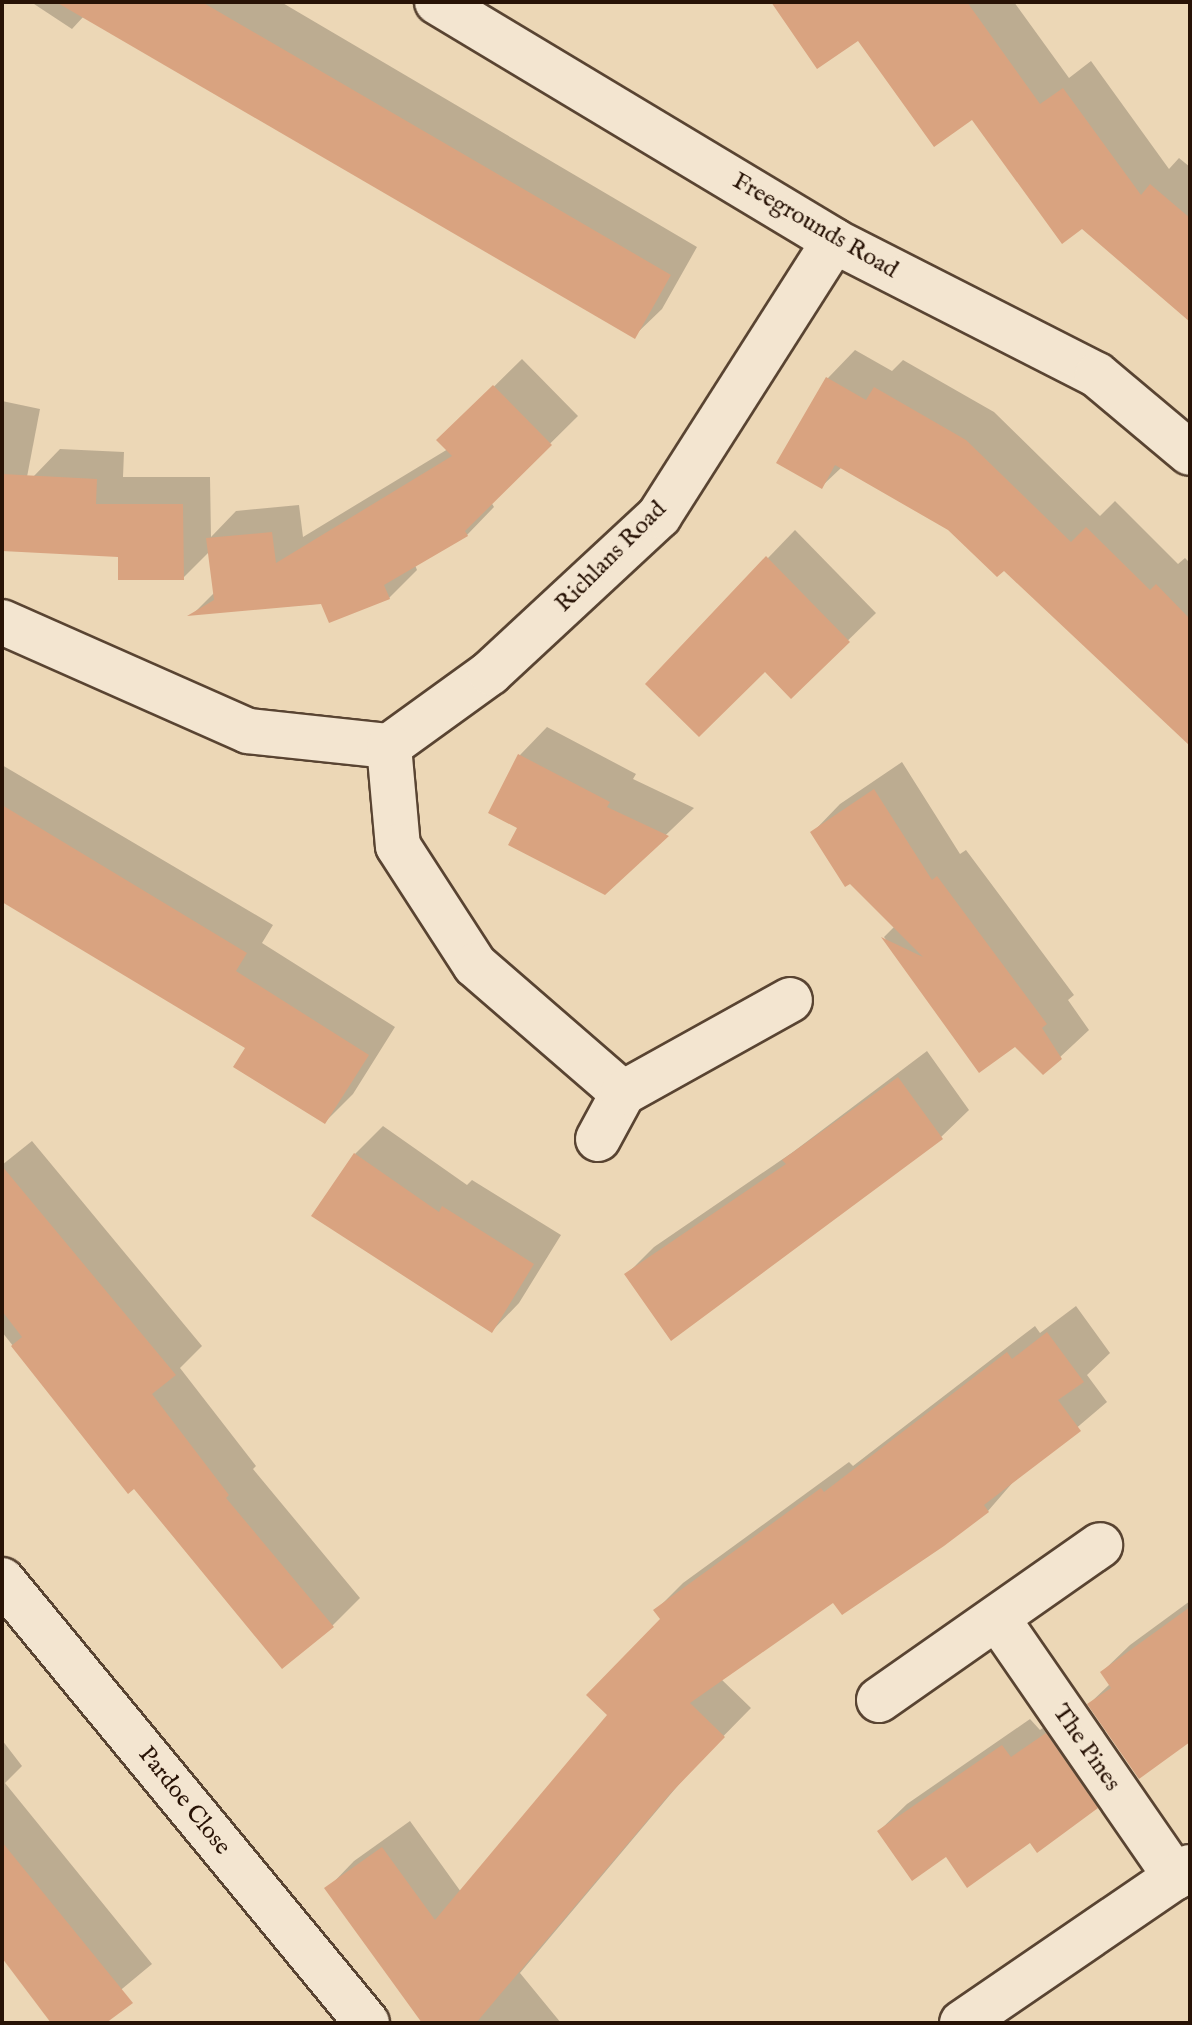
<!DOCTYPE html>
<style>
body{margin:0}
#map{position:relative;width:1192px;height:2025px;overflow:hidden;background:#ecd7b6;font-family:"IM FELL English",serif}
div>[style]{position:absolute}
.shadow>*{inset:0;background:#0003}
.building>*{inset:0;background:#d9a380}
.roads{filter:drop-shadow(2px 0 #594432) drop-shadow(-2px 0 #594432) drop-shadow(0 2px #594432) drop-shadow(0 -2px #594432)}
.minor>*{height:44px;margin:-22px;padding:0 22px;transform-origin:22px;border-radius:22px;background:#f3e5d0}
span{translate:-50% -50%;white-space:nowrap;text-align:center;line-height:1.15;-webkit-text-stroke:7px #f3e5d0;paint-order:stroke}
.street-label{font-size:24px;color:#281306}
.frame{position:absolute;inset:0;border:4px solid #281306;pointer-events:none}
</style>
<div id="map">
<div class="shadow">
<div style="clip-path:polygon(31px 2px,281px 2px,697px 247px,662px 309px,634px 336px,84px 16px,72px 29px)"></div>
<div style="clip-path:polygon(774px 2px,1014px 2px,1069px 78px,1091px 61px,1169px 169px,1179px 158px,1190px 167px,1190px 291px,972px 117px,858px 39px)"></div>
<div style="clip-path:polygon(855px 350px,892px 371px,903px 360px,994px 412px,1100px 516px,1115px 501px,1178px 564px,1185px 558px,1190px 563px,1190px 744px,1004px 568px,949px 529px,842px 467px,821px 487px,779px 462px,828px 378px)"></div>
<div style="clip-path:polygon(522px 359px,578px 416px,491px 502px,494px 507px,467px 535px,415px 565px,417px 570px,389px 598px,193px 614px,215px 592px,210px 551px,183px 578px,120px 555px,33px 477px,60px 449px,124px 452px,123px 477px,210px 477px,211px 537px,236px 511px,299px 505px,303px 537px,448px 449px,439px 441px)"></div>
<div style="clip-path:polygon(2px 401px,40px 409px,26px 482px,2px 505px)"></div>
<div style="clip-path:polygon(795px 530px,876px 613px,791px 696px,768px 558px)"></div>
<div style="clip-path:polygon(547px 727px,636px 774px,633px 779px,694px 808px,605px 893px,520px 827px,490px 812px,520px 755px)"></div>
<div style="clip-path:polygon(902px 762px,960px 854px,966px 850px,1074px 995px,1068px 1000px,1089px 1030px,1044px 1072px,1015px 1044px,980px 1070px,884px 937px,895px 926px,813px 832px,840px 804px)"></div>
<div style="clip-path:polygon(2px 765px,273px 925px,262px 943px,395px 1027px,353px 1094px,325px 1122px,247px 1047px,2px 898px)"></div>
<div style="clip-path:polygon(927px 1051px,969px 1110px,941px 1137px,627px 1274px,654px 1247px,793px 1152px)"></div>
<div style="clip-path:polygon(383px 1126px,467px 1185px,472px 1180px,561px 1235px,519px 1303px,492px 1331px,355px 1154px)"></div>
<div style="clip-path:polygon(32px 1141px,202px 1346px,180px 1368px,256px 1466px,253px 1469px,360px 1598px,332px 1626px,135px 1486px,128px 1491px,2px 1332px,2px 1165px)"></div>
<div style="clip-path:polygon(1076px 1306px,1110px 1353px,1087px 1375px,1107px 1402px,1014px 1481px,988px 1511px,943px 1544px,834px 1600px,721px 1679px,751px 1708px,696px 1764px,520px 1973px,561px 2023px,428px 2023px,327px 1889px,354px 1861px,410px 1821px,461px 1892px,610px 1715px,662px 1620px,656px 1610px,683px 1583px,849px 1462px,853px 1466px,1035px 1326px,1040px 1333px)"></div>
<div style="clip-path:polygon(1190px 1601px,1190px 1740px,1089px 1704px,1110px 1684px,1102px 1672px,1130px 1645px)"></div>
<div style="clip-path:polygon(1074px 1706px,1124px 1779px,1097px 1807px,1030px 1841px,947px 1855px,879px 1831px,907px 1804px,1030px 1719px,1040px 1730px)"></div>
<div style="clip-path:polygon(2px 1740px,22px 1766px,5px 1783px,152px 1964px,81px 2023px,54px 2023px,2px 1955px)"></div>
</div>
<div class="building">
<div style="clip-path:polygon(56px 2px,202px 2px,671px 275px,635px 339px)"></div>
<div style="clip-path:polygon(771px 2px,967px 2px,1040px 104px,1063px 88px,1141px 195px,1150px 184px,1190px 218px,1190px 322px,1082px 229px,1062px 244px,972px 120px,934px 147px,858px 41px,817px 69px)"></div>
<div style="clip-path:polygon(826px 377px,866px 400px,874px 387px,966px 440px,1071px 542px,1086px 527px,1150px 590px,1156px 584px,1190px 619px,1190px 746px,1004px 571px,997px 577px,948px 530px,835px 465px,822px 489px,776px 463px)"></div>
<div style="clip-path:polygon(493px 385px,552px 445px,465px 531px,468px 536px,384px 585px,390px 599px,329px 623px,321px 604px,187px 616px,214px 600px,206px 538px,272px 532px,276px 563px,452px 456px,436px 440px)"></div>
<div style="clip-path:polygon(2px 474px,97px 479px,96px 504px,183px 504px,184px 580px,118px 580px,118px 557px,2px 551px)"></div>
<div style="clip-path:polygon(766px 556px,850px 642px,791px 699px,765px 672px,699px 737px,645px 684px)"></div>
<div style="clip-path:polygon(518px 754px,610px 802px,607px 807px,669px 836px,605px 895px,508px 845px,517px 828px,488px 813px)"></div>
<div style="clip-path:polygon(874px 789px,932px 880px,937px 876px,1047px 1024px,1042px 1028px,1062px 1059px,1043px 1075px,1015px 1047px,979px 1073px,881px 937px,923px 957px,850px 884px,845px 887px,810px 832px)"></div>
<div style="clip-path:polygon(2px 805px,247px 953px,236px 971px,369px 1055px,325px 1124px,233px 1067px,245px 1048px,2px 902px)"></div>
<div style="clip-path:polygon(898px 1077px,943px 1139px,671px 1341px,624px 1274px,786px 1164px,782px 1160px)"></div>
<div style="clip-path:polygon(354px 1153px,439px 1212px,442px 1206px,534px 1264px,492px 1333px,311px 1216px)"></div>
<div style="clip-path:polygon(2px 1166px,176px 1375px,152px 1394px,229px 1495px,226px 1498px,334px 1627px,282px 1669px,134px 1489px,128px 1494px,11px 1346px,22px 1337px,2px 1311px)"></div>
<div style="clip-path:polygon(1047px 1332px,1084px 1382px,1058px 1400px,1081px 1431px,984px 1505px,989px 1512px,944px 1546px,842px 1615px,833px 1603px,690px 1703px,725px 1737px,669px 1795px,476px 2023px,422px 2023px,324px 1888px,382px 1847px,435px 1920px,607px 1715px,586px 1695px,660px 1619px,653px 1610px,821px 1488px,824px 1492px,1007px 1352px,1012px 1359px)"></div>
<div style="clip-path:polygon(1190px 1607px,1190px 1742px,1139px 1779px,1087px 1704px,1111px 1688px,1100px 1672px)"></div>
<div style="clip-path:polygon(1046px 1733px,1098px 1808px,1037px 1853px,1030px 1843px,967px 1888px,946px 1857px,912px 1881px,877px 1831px,1002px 1745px,1011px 1757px)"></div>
<div style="clip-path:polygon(2px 1842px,133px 2003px,106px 2023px,51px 2023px,2px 1958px)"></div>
</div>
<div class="roads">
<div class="minor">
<div style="left:437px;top:2px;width:463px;rotate:31deg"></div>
<div style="left:834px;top:241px;width:295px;rotate:27deg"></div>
<div style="left:1097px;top:375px;width:121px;rotate:40deg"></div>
<div style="left:2px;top:622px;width:269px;rotate:23.9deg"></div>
<div style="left:248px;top:731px;width:142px;rotate:6.1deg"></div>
<div style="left:389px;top:746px;width:125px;rotate:-35.9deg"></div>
<div style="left:490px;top:673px;width:231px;rotate:-42.9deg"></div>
<div style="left:659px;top:516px;width:326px;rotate:-57.5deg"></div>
<div style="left:389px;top:746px;width:100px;rotate:84.9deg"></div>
<div style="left:398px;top:846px;width:142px;rotate:57.1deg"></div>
<div style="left:475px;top:965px;width:196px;rotate:40.9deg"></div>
<div style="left:598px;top:1139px;width:52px;rotate:-61.5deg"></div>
<div style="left:623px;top:1093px;width:191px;rotate:-29.1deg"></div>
<div style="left:2px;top:1580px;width:574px;rotate:50.51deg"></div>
<div style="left:997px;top:1618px;width:315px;rotate:55.4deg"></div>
<div style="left:879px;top:1700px;width:270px;rotate:-35deg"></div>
<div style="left:962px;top:2023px;width:276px;rotate:-34.4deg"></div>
</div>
</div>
<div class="street-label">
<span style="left:815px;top:226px;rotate:30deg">Freegrounds Road</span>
<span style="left:611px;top:557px;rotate:-45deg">Richlans Road</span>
<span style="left:1086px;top:1748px;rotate:55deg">The Pines</span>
<span style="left:184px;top:1801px;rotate:51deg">Pardoe Close</span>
</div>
<div class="frame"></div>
</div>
